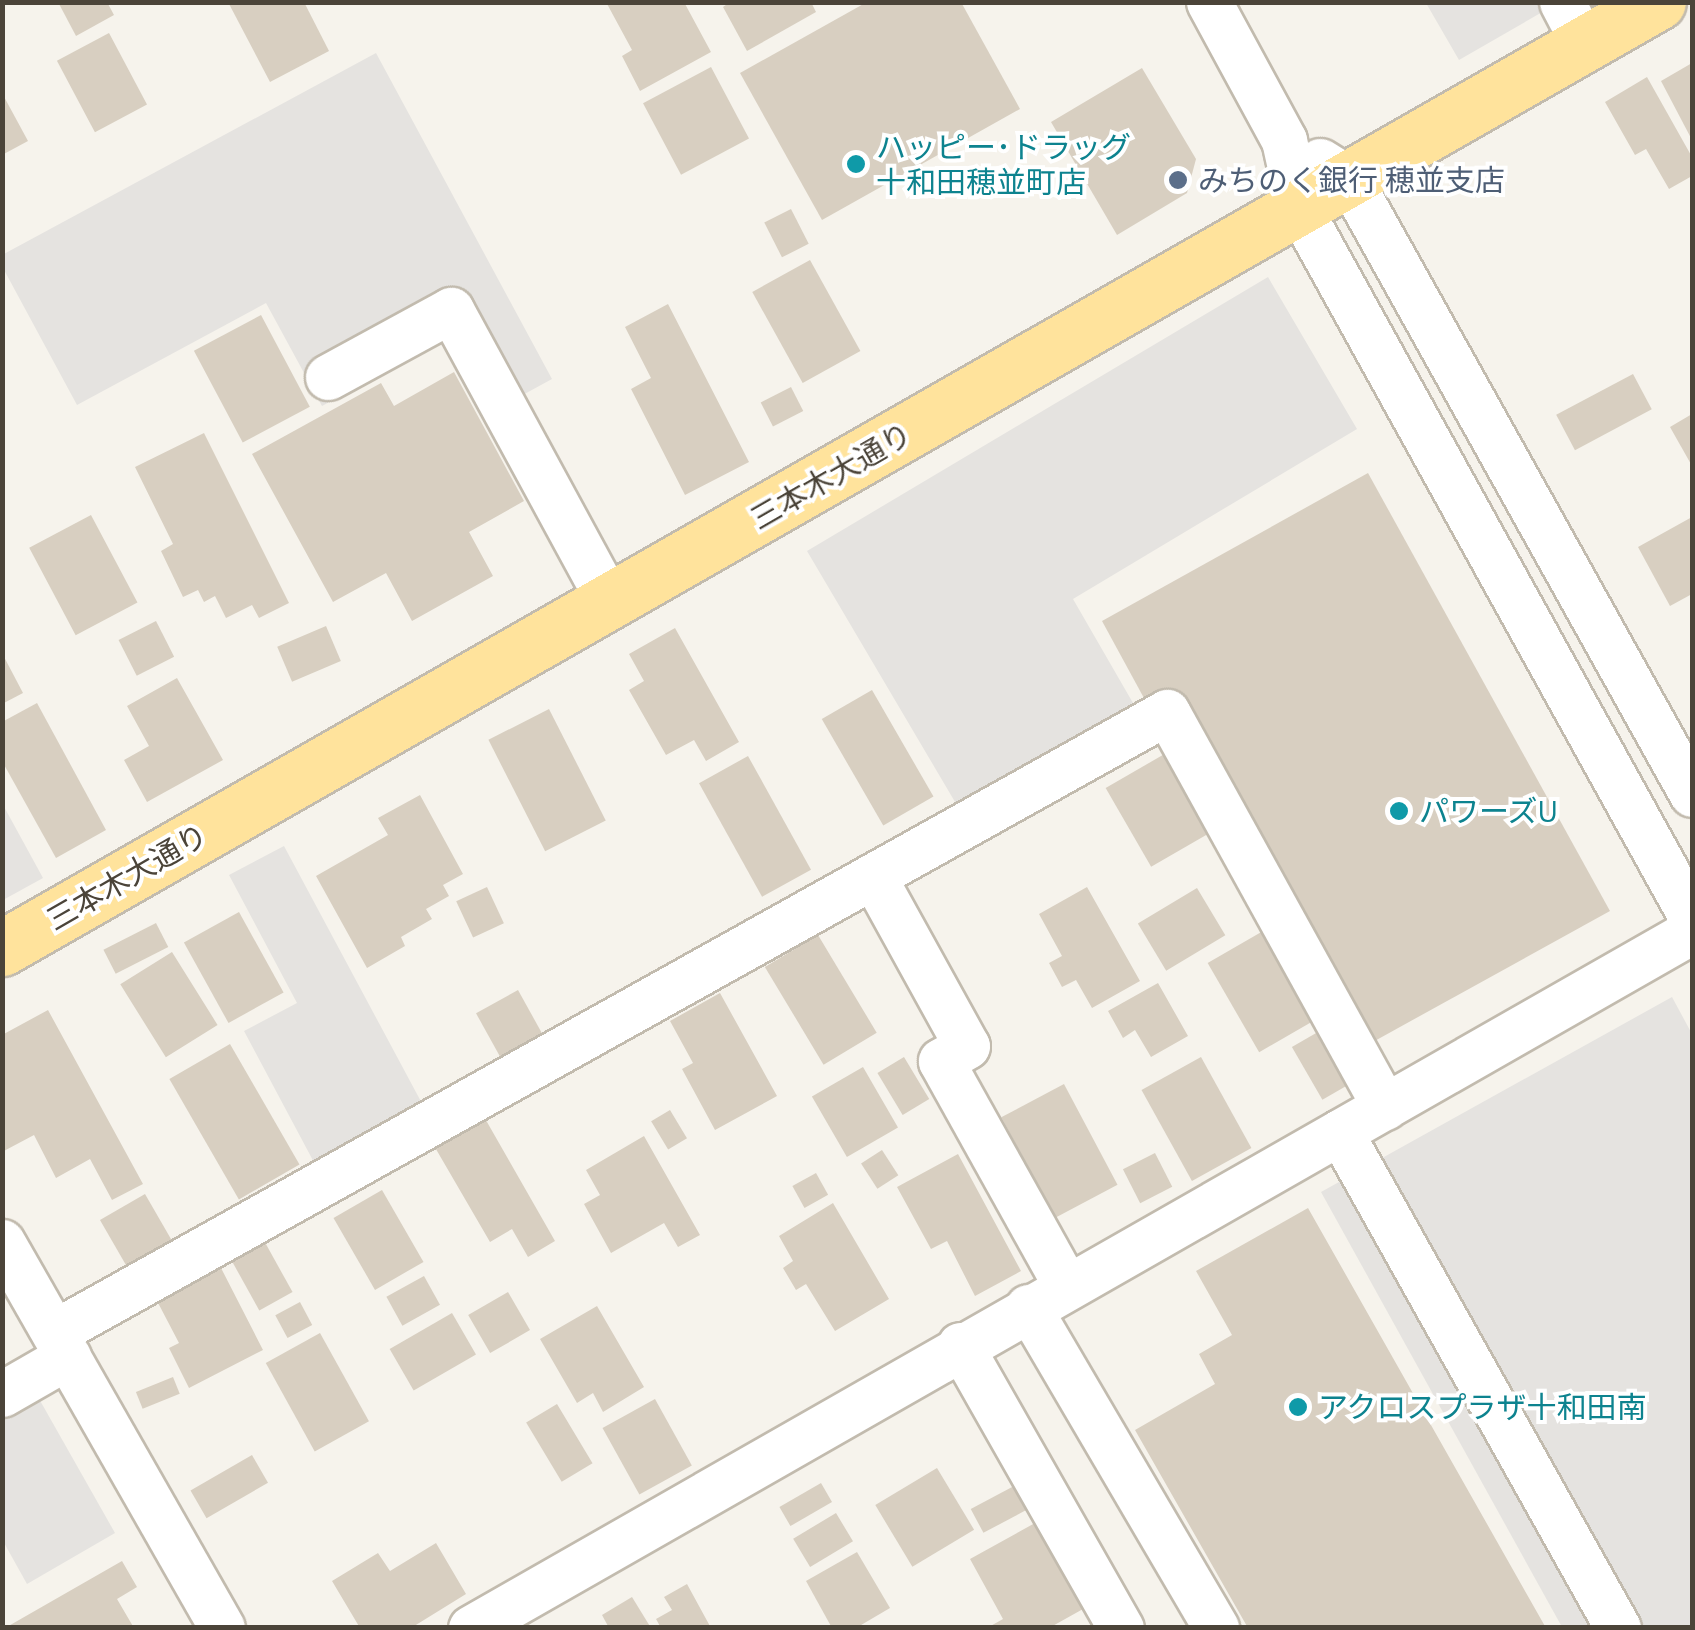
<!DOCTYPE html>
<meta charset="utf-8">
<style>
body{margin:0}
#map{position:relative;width:1695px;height:1630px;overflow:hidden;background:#f6f3ec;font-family:Ubuntu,"Noto Sans JP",sans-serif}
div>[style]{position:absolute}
.parking>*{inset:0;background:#e5e3e0}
.building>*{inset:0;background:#d8cfc1;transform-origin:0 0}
.roads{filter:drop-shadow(2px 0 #c2bbae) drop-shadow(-2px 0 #c2bbae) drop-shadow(0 2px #c2bbae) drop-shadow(0 -2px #c2bbae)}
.minor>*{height:45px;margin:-22.5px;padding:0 22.5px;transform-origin:22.5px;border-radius:22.5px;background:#fff}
.major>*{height:55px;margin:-27.5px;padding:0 27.5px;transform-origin:27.5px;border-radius:27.5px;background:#ffe39c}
.dots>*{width:28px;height:28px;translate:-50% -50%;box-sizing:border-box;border:5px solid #fff;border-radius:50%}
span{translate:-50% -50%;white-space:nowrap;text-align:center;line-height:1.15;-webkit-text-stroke:8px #fff;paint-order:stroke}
.culture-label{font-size:30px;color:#0d838f}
.left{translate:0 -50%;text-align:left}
.service-label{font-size:30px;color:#4e5e75}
.street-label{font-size:30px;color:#4b4439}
.frame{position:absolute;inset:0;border:5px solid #4b4439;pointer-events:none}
</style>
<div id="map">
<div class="parking">
<div style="clip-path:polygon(1426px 3px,1558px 3px,1459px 60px)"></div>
<div style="clip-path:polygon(376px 53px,552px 379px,486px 415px,445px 340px,322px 406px,266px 303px,77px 405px,3px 268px,2px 255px)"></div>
<div style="clip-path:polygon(1268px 277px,1357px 429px,1073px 599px,1133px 703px,958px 807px,807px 551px)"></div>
<div style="clip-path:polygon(2px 803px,43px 878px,3px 900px,2px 900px)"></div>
<div style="clip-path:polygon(284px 846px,425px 1109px,317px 1168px,244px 1031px,297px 1003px,229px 875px)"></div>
<div style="clip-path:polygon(1672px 997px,1692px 1034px,1692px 1627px,1562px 1627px,1321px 1192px)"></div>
<div style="clip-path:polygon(38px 1397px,115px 1533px,27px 1584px,3px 1541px,2px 1418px)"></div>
</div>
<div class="building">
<div style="clip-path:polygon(58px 2px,107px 2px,114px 15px,76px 36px)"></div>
<div style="clip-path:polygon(228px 2px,304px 2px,329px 51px,270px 82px)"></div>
<div style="clip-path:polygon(606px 2px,684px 2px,711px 52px,640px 91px,622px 56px,632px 50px)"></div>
<div style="clip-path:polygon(730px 2px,811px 2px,816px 12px,747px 51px,723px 7px)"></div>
<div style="clip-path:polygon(867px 2px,961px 2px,1020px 109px,822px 220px,740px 73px)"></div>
<div style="left:109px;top:33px;width:81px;height:59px;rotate:62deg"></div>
<div style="clip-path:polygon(1692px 63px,1692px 140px,1661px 81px)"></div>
<div style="left:711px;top:67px;width:81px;height:77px;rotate:62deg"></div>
<div style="clip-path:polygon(1142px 68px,1196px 159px,1187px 193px,1117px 235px,1051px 122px)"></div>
<div style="clip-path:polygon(1647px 77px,1692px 157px,1692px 176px,1669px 189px,1646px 149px,1635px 155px,1605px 102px)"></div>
<div style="clip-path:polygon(2px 93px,28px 141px,2px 155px)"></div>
<div style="left:791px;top:209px;width:39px;height:30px;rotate:63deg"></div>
<div style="left:810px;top:260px;width:104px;height:66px;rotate:61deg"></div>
<div style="clip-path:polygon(668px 304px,749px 462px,685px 495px,631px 389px,651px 378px,625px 327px)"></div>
<div style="left:261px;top:315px;width:104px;height:76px;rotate:62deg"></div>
<div style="clip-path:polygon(454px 372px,524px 501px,469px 532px,493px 576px,412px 621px,386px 573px,333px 602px,252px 454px,381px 383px,394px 406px)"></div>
<div style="left:1633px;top:374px;width:40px;height:87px;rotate:62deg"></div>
<div style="left:791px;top:387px;width:27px;height:34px;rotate:63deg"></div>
<div style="clip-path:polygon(1692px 414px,1692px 466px,1670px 427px)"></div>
<div style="clip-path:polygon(204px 433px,289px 603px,259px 618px,252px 605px,226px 618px,215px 596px,204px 602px,198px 590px,183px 597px,161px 551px,173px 544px,135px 467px)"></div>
<div style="clip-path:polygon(1368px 473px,1610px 911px,1371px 1043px,1151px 711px,1102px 621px)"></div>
<div style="left:91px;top:515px;width:99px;height:70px;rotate:62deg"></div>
<div style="clip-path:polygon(1692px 517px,1692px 594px,1670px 606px,1638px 547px)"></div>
<div style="left:156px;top:621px;width:40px;height:42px;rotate:63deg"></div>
<div style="left:326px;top:626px;width:38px;height:53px;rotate:67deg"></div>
<div style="clip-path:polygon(675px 628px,739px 742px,706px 761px,694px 740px,666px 755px,629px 690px,644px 681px,629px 654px)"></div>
<div style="clip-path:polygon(2px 653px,23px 693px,2px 704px)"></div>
<div style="clip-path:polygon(177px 678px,223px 760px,147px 802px,124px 760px,149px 746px,127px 706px)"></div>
<div style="left:872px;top:690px;width:123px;height:58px;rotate:60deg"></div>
<div style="clip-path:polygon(37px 703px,106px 830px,56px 858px,2px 761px,2px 722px)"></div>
<div style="left:549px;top:709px;width:125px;height:68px;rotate:63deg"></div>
<div style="left:1168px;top:752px;width:91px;height:72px;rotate:60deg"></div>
<div style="left:748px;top:756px;width:130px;height:56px;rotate:61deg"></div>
<div style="clip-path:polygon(420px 795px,463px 874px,443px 885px,449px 896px,426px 909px,432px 919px,401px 937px,405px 946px,367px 968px,316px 876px,388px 835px,378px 818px)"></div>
<div style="left:487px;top:887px;width:40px;height:34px;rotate:65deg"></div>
<div style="clip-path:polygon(1087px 887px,1140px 981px,1092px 1008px,1076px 980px,1062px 987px,1049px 963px,1062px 956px,1039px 914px)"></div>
<div style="left:1197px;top:888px;width:55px;height:69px;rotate:59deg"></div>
<div style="left:239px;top:912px;width:92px;height:63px;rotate:61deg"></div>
<div style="left:156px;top:923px;width:27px;height:59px;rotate:63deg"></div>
<div style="left:1270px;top:927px;width:103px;height:72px;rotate:60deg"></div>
<div style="left:818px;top:935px;width:114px;height:62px;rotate:59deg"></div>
<div style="left:172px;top:952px;width:86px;height:61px;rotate:58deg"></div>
<div style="clip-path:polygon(1158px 983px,1188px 1036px,1151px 1057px,1135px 1030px,1123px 1038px,1108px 1011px)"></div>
<div style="left:518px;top:990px;width:58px;height:48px;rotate:61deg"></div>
<div style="clip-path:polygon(720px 993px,777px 1096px,715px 1130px,682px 1069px,693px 1063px,670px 1021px)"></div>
<div style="clip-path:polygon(48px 1010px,143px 1184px,112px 1200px,90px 1159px,56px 1178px,34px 1135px,2px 1152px,2px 1035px)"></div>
<div style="left:1330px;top:1025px;width:61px;height:44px;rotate:60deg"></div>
<div style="left:230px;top:1044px;width:139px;height:70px;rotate:60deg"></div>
<div style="left:904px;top:1057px;width:49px;height:31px;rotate:59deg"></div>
<div style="left:1201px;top:1057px;width:104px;height:68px;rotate:61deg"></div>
<div style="left:863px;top:1067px;width:70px;height:59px;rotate:60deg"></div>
<div style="left:1064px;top:1084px;width:114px;height:71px;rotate:62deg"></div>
<div style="left:670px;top:1110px;width:33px;height:22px;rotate:59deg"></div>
<div style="clip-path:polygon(483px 1115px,555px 1241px,528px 1257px,512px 1229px,490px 1242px,433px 1144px)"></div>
<div style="clip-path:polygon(644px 1136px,700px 1235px,678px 1247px,664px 1223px,611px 1253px,584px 1204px,600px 1195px,586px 1170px)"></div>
<div style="left:882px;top:1150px;width:30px;height:25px;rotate:57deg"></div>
<div style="left:1155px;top:1153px;width:38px;height:36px;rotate:63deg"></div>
<div style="clip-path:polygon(958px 1154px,1021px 1271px,975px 1296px,947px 1241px,931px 1249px,897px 1187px)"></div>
<div style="left:816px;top:1173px;width:25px;height:27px;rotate:61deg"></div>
<div style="left:382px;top:1190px;width:83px;height:56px;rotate:60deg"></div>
<div style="left:145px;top:1194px;width:56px;height:52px;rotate:60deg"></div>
<div style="clip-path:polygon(833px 1203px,889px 1299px,835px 1331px,806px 1284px,796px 1290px,783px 1268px,793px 1261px,779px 1236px)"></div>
<div style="clip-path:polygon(1308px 1208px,1546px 1628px,1248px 1628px,1135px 1430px,1215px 1384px,1199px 1354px,1232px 1335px,1196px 1271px)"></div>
<div style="left:262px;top:1237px;width:63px;height:38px;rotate:61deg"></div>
<div style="clip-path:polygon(220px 1266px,263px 1350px,189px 1388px,169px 1348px,179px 1343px,156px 1299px)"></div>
<div style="left:424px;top:1276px;width:33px;height:43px;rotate:61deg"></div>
<div style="left:508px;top:1292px;width:44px;height:46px;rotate:60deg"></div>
<div style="left:300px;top:1302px;width:26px;height:28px;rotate:62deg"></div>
<div style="clip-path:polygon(597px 1306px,644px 1387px,603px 1412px,593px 1393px,577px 1403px,540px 1339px)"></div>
<div style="left:452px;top:1313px;width:48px;height:72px;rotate:60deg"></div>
<div style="left:320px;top:1333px;width:101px;height:62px;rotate:61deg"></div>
<div style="left:173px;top:1377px;width:18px;height:40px;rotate:68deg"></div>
<div style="left:655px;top:1399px;width:76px;height:60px;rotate:61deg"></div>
<div style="left:557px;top:1404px;width:69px;height:36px;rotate:59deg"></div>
<div style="left:252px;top:1455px;width:32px;height:71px;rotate:60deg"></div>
<div style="left:937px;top:1468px;width:72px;height:72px;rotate:59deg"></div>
<div style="left:821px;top:1483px;width:22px;height:48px;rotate:60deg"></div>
<div style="left:1014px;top:1486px;width:27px;height:49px;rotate:62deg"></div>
<div style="left:836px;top:1513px;width:33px;height:50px;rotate:59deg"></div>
<div style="clip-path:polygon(1044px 1518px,1092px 1604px,1049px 1628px,987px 1628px,1003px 1619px,970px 1559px)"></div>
<div style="clip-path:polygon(436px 1543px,466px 1594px,411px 1628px,360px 1628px,332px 1581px,378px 1553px,390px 1571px)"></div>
<div style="clip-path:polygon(857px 1552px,890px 1608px,856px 1628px,832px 1628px,806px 1581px)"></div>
<div style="clip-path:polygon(122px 1561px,137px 1587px,117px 1599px,134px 1628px,5px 1628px)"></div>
<div style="clip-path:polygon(687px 1584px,711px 1628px,661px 1628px,656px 1619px,672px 1610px,664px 1597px)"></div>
<div style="clip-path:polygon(632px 1597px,651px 1628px,609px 1628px,602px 1615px)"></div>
</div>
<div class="roads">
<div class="minor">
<div style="left:1209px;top:2px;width:157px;rotate:61.5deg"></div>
<div style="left:1284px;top:140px;width:70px;rotate:77.6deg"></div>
<div style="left:1299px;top:208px;width:812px;rotate:61.03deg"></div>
<div style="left:1562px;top:2px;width:47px;rotate:62.4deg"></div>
<div style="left:1320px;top:161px;width:34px;rotate:32deg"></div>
<div style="left:1349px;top:179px;width:704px;rotate:60.85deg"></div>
<div style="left:328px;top:377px;width:140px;rotate:-28.6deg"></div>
<div style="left:451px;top:310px;width:333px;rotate:61.5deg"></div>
<div style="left:873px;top:876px;width:194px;rotate:61.1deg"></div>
<div style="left:967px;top:1046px;width:30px;rotate:150deg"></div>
<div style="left:941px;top:1061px;width:257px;rotate:60.9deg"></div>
<div style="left:1340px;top:1132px;width:569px;rotate:60.73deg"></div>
<div style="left:2px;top:1242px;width:444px;rotate:60.3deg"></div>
<div style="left:1028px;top:1307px;width:372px;rotate:59.6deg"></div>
<div style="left:55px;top:1332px;width:1273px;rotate:-29.14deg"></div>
<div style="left:1167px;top:712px;width:451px;rotate:61.1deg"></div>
<div style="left:960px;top:1345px;width:326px;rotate:60.4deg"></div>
<div style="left:2px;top:1394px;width:76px;rotate:-29.9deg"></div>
<div style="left:471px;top:1628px;width:1406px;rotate:-29.72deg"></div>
</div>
<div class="major">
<div style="left:2px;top:948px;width:1907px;rotate:-29.74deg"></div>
</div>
</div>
<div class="dots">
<div style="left:856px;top:164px;background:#0f9aa8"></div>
<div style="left:1178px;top:180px;background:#5c6f8a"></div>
<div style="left:1399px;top:811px;background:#0f9aa8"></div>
<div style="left:1298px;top:1407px;background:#0f9aa8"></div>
</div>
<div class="culture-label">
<span class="left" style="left:876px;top:164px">ハッピー･ドラッグ<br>十和田穂並町店</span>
<span class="left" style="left:1419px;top:811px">パワーズU</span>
<span class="left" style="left:1318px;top:1407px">アクロスプラザ十和田南</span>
</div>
<div class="service-label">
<span class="left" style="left:1198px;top:180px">みちのく銀行 穂並支店</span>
</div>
<div class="street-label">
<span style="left:831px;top:476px;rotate:-30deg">三本木大通り</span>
<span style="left:127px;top:877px;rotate:-30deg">三本木大通り</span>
</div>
<div class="frame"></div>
</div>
